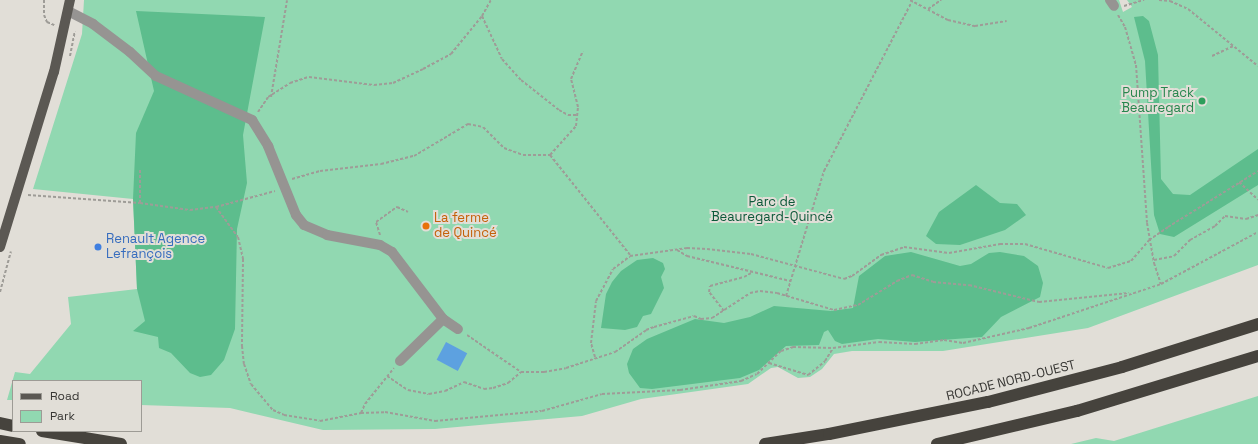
<!DOCTYPE html>
<meta charset="utf-8">
<style>
body{margin:0}
#map{position:relative;width:1258px;height:444px;overflow:hidden;background:#e1ded7;font-family:"Space Grotesk",sans-serif}
div>[style]{position:absolute}
.green>*{inset:0;background:#91d8b1}
.forest>*{inset:0;background:#5dbd8d}
.water>*{inset:0;background:#5da1e0;transform-origin:0 0}
.path>*{height:2px;margin-top:-1px;transform-origin:0;background:repeating-linear-gradient(90deg,#9e9c97 0 3px,transparent 0 5px)}
.minor>*{height:10px;margin:-5px;padding:0 5px;transform-origin:5px;border-radius:5px;background:#969492}
.major>*{height:10px;margin:-5px;padding:0 5px;transform-origin:5px;border-radius:5px;background:#5b5853}
.highway>*{height:12px;margin:-6px;padding:0 6px;transform-origin:6px;border-radius:6px;background:#46433d}
.dots>*{width:11px;height:11px;translate:-50% -50%;box-sizing:border-box;border:2px solid #e1ded7;border-radius:50%}
span{translate:-50% -50%;white-space:nowrap;text-align:center;line-height:1.15;-webkit-text-stroke:4px #e1ded7;paint-order:stroke}
.leisure-label{font-size:13px;color:#27864d}
.right{translate:-100% -50%;text-align:right}
.park-label{font-size:13px;color:#0d593a}
.food-label{font-size:13px;color:#c56008}
.left{translate:0 -50%;text-align:left}
.shop-label{font-size:13px;color:#366cbe}
.street-label{font-size:13px;color:#373633}
.legend{position:absolute;left:12px;top:380px;width:130px;height:52px;box-sizing:border-box;background:#e1ded7;border:1px solid #9d9b95;margin:0;padding:5px 7px;list-style:none;font-size:12px;color:#373633}
.legend li{display:flex;align-items:center;gap:8px;height:20px}
.legend b{width:20px;border:1px solid #9d9b95}
</style>
<div id="map">
<div class="green">
<div style="clip-path:polygon(84px 0,1119px 0,1123px 12px,1132px 7px,1127px 0,1258px 0,1258px 265px,1088px 328px,943px 351px,852px 351px,834px 354px,822px 369px,810px 377px,798px 378px,778px 367px,771px 368px,748px 384px,641px 399px,582px 416px,435px 429px,323px 430px,230px 408px,141px 405px,141px 381px,13px 381px,13px 400px,7px 400px,15px 372px,30px 374px,71px 324px,68px 297px,137px 289px,133px 199px,33px 189px,82px 34px)"></div>
<div style="clip-path:polygon(1258px 396px,1258px 444px,1071px 444px,1096px 438px,1114px 441px)"></div>
</div>
<div class="forest">
<div style="clip-path:polygon(136px 11px,265px 17px,243px 135px,247px 183px,237px 229px,235px 329px,224px 360px,211px 375px,200px 377px,190px 373px,171px 353px,159px 348px,158px 337px,133px 331px,145px 321px,137px 289px,133px 199px,136px 133px,154px 91px)"></div>
<div style="clip-path:polygon(1143px 16px,1149px 21px,1158px 55px,1161px 179px,1173px 194px,1190px 195px,1258px 149px,1258px 185px,1174px 237px,1160px 234px,1154px 215px,1145px 61px,1134px 17px)"></div>
<div style="clip-path:polygon(976px 185px,1000px 203px,1017px 204px,1026px 215px,1005px 230px,960px 245px,936px 244px,926px 236px,939px 212px)"></div>
<div style="clip-path:polygon(911px 252px,960px 266px,971px 264px,989px 253px,1000px 252px,1024px 256px,1038px 266px,1043px 283px,1040px 297px,1001px 317px,982px 337px,915px 342px,878px 339px,842px 344px,835px 341px,828px 330px,824px 332px,819px 345px,786px 346px,759px 370px,740px 378px,652px 389px,640px 388px,629px 373px,627px 364px,633px 349px,647px 339px,695px 319px,724px 323px,750px 317px,774px 306px,831px 311px,853px 308px,859px 276px,885px 256px)"></div>
<div style="clip-path:polygon(653px 258px,663px 263px,665px 269px,661px 277px,664px 288px,651px 314px,643px 316px,637px 327px,625px 330px,601px 328px,606px 294px,612px 282px,621px 271px,637px 260px)"></div>
</div>
<div class="water">
<div style="left:446px;top:342px;width:24px;height:20px;rotate:28deg"></div>
</div>
<div class="path">
<div style="left:44px;top:0;width:15px;rotate:90deg"></div>
<div style="left:44px;top:15px;width:8px;rotate:67deg"></div>
<div style="left:47px;top:22px;width:8px;rotate:23deg"></div>
<div style="left:910px;top:0;width:43px;rotate:27.8deg"></div>
<div style="left:948px;top:20px;width:28px;rotate:13deg"></div>
<div style="left:975px;top:26px;width:32px;rotate:-9deg"></div>
<div style="left:1159px;top:0;width:11px;rotate:5deg"></div>
<div style="left:1170px;top:1px;width:20px;rotate:24deg"></div>
<div style="left:1188px;top:9px;width:90px;rotate:39.2deg"></div>
<div style="left:1124px;top:6px;width:21px;rotate:-17deg"></div>
<div style="left:928px;top:9px;width:16px;rotate:-35deg"></div>
<div style="left:1118px;top:15px;width:14px;rotate:60deg"></div>
<div style="left:1125px;top:27px;width:40px;rotate:74deg"></div>
<div style="left:1136px;top:65px;width:158px;rotate:86deg"></div>
<div style="left:1147px;top:223px;width:41px;rotate:80.1deg"></div>
<div style="left:1154px;top:263px;width:22px;rotate:72deg"></div>
<div style="left:482px;top:16px;width:47px;rotate:65.1deg"></div>
<div style="left:502px;top:59px;width:28px;rotate:48deg"></div>
<div style="left:521px;top:80px;width:48px;rotate:38.3deg"></div>
<div style="left:559px;top:110px;width:10px;rotate:29deg"></div>
<div style="left:568px;top:115px;width:9px"></div>
<div style="left:70px;top:56px;width:25px;rotate:-79deg"></div>
<div style="left:1212px;top:56px;width:23px;rotate:-25deg"></div>
<div style="left:271px;top:97px;width:98px;rotate:-80.6deg"></div>
<div style="left:258px;top:112px;width:18px;rotate:-56deg"></div>
<div style="left:268px;top:97px;width:26px;rotate:-32deg"></div>
<div style="left:290px;top:83px;width:20px;rotate:-18deg"></div>
<div style="left:309px;top:77px;width:65px;rotate:7deg"></div>
<div style="left:374px;top:85px;width:19px;rotate:-6deg"></div>
<div style="left:393px;top:83px;width:33px;rotate:-25deg"></div>
<div style="left:423px;top:69px;width:32px;rotate:-28deg"></div>
<div style="left:451px;top:54px;width:49px;rotate:-50.8deg"></div>
<div style="left:482px;top:16px;width:18px;rotate:-61deg"></div>
<div style="left:550px;top:155px;width:39px;rotate:-48deg"></div>
<div style="left:576px;top:126px;width:19px;rotate:-84deg"></div>
<div style="left:578px;top:107px;width:29px;rotate:-104deg"></div>
<div style="left:571px;top:79px;width:30px;rotate:-67deg"></div>
<div style="left:292px;top:179px;width:29px;rotate:-16deg"></div>
<div style="left:320px;top:171px;width:61px;rotate:-6.5deg"></div>
<div style="left:381px;top:164px;width:34px;rotate:-14deg"></div>
<div style="left:414px;top:156px;width:63px;rotate:-30.7deg"></div>
<div style="left:468px;top:124px;width:15px;rotate:11deg"></div>
<div style="left:483px;top:127px;width:30px;rotate:45deg"></div>
<div style="left:504px;top:148px;width:20px;rotate:20deg"></div>
<div style="left:523px;top:155px;width:27px"></div>
<div style="left:550px;top:155px;width:128px;rotate:51.3deg"></div>
<div style="left:1239px;top:182px;width:26px;rotate:43deg"></div>
<div style="left:28px;top:195px;width:112px;rotate:4.1deg"></div>
<div style="left:140px;top:203px;width:50px;rotate:8deg"></div>
<div style="left:190px;top:210px;width:26px;rotate:-7deg"></div>
<div style="left:216px;top:207px;width:61px;rotate:-15.2deg"></div>
<div style="left:140px;top:203px;width:33px;rotate:-90deg"></div>
<div style="left:216px;top:207px;width:37px;rotate:54deg"></div>
<div style="left:238px;top:237px;width:23px;rotate:77deg"></div>
<div style="left:243px;top:259px;width:87px;rotate:90.7deg"></div>
<div style="left:242px;top:346px;width:18px;rotate:84deg"></div>
<div style="left:244px;top:364px;width:21px;rotate:71deg"></div>
<div style="left:251px;top:384px;width:34px;rotate:50deg"></div>
<div style="left:273px;top:410px;width:12px;rotate:24deg"></div>
<div style="left:284px;top:415px;width:36px;rotate:9deg"></div>
<div style="left:320px;top:421px;width:42px;rotate:-11deg"></div>
<div style="left:361px;top:413px;width:24px;rotate:-2deg"></div>
<div style="left:385px;top:412px;width:51px;rotate:10.2deg"></div>
<div style="left:435px;top:421px;width:107px;rotate:-5.3deg"></div>
<div style="left:542px;top:411px;width:62px;rotate:-15.8deg"></div>
<div style="left:602px;top:394px;width:78px;rotate:-2.9deg"></div>
<div style="left:680px;top:390px;width:62px;rotate:-8.4deg"></div>
<div style="left:741px;top:381px;width:17px;rotate:-24deg"></div>
<div style="left:757px;top:374px;width:33px;rotate:-44deg"></div>
<div style="left:781px;top:351px;width:13px;rotate:-18deg"></div>
<div style="left:793px;top:347px;width:40px;rotate:1.4deg"></div>
<div style="left:833px;top:348px;width:46px;rotate:-7.4deg"></div>
<div style="left:879px;top:342px;width:36px;rotate:3deg"></div>
<div style="left:915px;top:344px;width:29px;rotate:-8deg"></div>
<div style="left:944px;top:340px;width:19px;rotate:9deg"></div>
<div style="left:963px;top:343px;width:68px;rotate:-12.8deg"></div>
<div style="left:1029px;top:328px;width:139px;rotate:-18.4deg"></div>
<div style="left:1161px;top:284px;width:110px;rotate:-28.2deg"></div>
<div style="left:380px;top:235px;width:14px;rotate:-107deg"></div>
<div style="left:376px;top:222px;width:26px;rotate:-36deg"></div>
<div style="left:397px;top:207px;width:12px;rotate:24deg"></div>
<div style="left:677px;top:250px;width:12px;rotate:31deg"></div>
<div style="left:687px;top:256px;width:106px;rotate:13.6deg"></div>
<div style="left:1154px;top:260px;width:20px;rotate:-11deg"></div>
<div style="left:1174px;top:256px;width:23px;rotate:-45deg"></div>
<div style="left:1190px;top:240px;width:29px;rotate:-29deg"></div>
<div style="left:1215px;top:226px;width:14px;rotate:-45deg"></div>
<div style="left:1225px;top:216px;width:21px;rotate:8deg"></div>
<div style="left:1246px;top:219px;width:13px;rotate:-18deg"></div>
<div style="left:0;top:292px;width:42px;rotate:-75deg"></div>
<div style="left:786px;top:296px;width:131px;rotate:-73.1deg"></div>
<div style="left:824px;top:171px;width:191px;rotate:-62.6deg"></div>
<div style="left:724px;top:311px;width:24px;rotate:-128deg"></div>
<div style="left:709px;top:292px;width:6px;rotate:-81deg"></div>
<div style="left:710px;top:286px;width:35px;rotate:-15deg"></div>
<div style="left:744px;top:277px;width:10px;rotate:-29deg"></div>
<div style="left:467px;top:335px;width:65px;rotate:34.4deg"></div>
<div style="left:521px;top:372px;width:23px"></div>
<div style="left:544px;top:372px;width:22px;rotate:-10deg"></div>
<div style="left:566px;top:368px;width:52px;rotate:-18.1deg"></div>
<div style="left:615px;top:352px;width:38px;rotate:-35deg"></div>
<div style="left:646px;top:330px;width:9px;rotate:-21deg"></div>
<div style="left:654px;top:327px;width:41px;rotate:-15.4deg"></div>
<div style="left:694px;top:316px;width:8px;rotate:23deg"></div>
<div style="left:701px;top:319px;width:11px;rotate:-5deg"></div>
<div style="left:712px;top:318px;width:45px;rotate:-33.3deg"></div>
<div style="left:750px;top:293px;width:10px;rotate:-11deg"></div>
<div style="left:760px;top:291px;width:17px;rotate:7deg"></div>
<div style="left:777px;top:293px;width:59px;rotate:16.6deg"></div>
<div style="left:834px;top:310px;width:25px;rotate:-12deg"></div>
<div style="left:858px;top:305px;width:46px;rotate:-31.6deg"></div>
<div style="left:897px;top:281px;width:16px;rotate:-22deg"></div>
<div style="left:912px;top:275px;width:22px;rotate:18deg"></div>
<div style="left:933px;top:282px;width:36px;rotate:5deg"></div>
<div style="left:969px;top:285px;width:72px;rotate:13.7deg"></div>
<div style="left:1039px;top:302px;width:90px;rotate:-5.7deg"></div>
<div style="left:595px;top:357px;width:15px;rotate:-106deg"></div>
<div style="left:591px;top:343px;width:42px;rotate:-83.2deg"></div>
<div style="left:596px;top:301px;width:36px;rotate:-62deg"></div>
<div style="left:613px;top:269px;width:21px;rotate:-37deg"></div>
<div style="left:630px;top:256px;width:58px;rotate:-8deg"></div>
<div style="left:687px;top:248px;width:20px;rotate:3deg"></div>
<div style="left:707px;top:249px;width:44px;rotate:6.5deg"></div>
<div style="left:751px;top:254px;width:96px;rotate:15deg"></div>
<div style="left:844px;top:279px;width:9px;rotate:-21deg"></div>
<div style="left:852px;top:276px;width:36px;rotate:-36deg"></div>
<div style="left:881px;top:255px;width:24px;rotate:-19deg"></div>
<div style="left:904px;top:247px;width:45px;rotate:7.6deg"></div>
<div style="left:949px;top:253px;width:52px;rotate:-10deg"></div>
<div style="left:1000px;top:244px;width:25px"></div>
<div style="left:1025px;top:244px;width:86px;rotate:16.1deg"></div>
<div style="left:1108px;top:268px;width:24px;rotate:-17deg"></div>
<div style="left:1131px;top:261px;width:28px;rotate:-49deg"></div>
<div style="left:1149px;top:240px;width:23px;rotate:-34deg"></div>
<div style="left:1168px;top:227px;width:106px;rotate:-31.9deg"></div>
<div style="left:769px;top:363px;width:41px;rotate:17.1deg"></div>
<div style="left:808px;top:375px;width:22px;rotate:-39deg"></div>
<div style="left:825px;top:361px;width:15px;rotate:-58deg"></div>
<div style="left:387px;top:376px;width:25px;rotate:34deg"></div>
<div style="left:408px;top:390px;width:21px;rotate:11deg"></div>
<div style="left:429px;top:394px;width:16px;rotate:-11deg"></div>
<div style="left:445px;top:391px;width:21px;rotate:-25deg"></div>
<div style="left:464px;top:382px;width:21px;rotate:19deg"></div>
<div style="left:484px;top:389px;width:9px;rotate:-6deg"></div>
<div style="left:493px;top:388px;width:16px;rotate:-18deg"></div>
<div style="left:508px;top:383px;width:17px;rotate:-40deg"></div>
<div style="left:361px;top:413px;width:10px;rotate:-66deg"></div>
<div style="left:365px;top:404px;width:46px;rotate:-51.1deg"></div>
</div>
<div class="minor">
<div style="left:1110px;top:0;width:7px;rotate:56deg"></div>
<div style="left:68px;top:11px;width:28px;rotate:27deg"></div>
<div style="left:93px;top:24px;width:46px;rotate:37.1deg"></div>
<div style="left:130px;top:52px;width:35px;rotate:43deg"></div>
<div style="left:156px;top:76px;width:106px;rotate:24.6deg"></div>
<div style="left:252px;top:120px;width:31px;rotate:58deg"></div>
<div style="left:268px;top:146px;width:74px;rotate:67.9deg"></div>
<div style="left:296px;top:215px;width:13px;rotate:51deg"></div>
<div style="left:304px;top:225px;width:25px;rotate:23deg"></div>
<div style="left:327px;top:235px;width:54px;rotate:10.7deg"></div>
<div style="left:380px;top:245px;width:14px;rotate:30deg"></div>
<div style="left:392px;top:252px;width:84px;rotate:52.7deg"></div>
<div style="left:443px;top:319px;width:18px;rotate:34deg"></div>
<div style="left:400px;top:361px;width:60px;rotate:-44.3deg"></div>
</div>
<div class="major">
<div style="left:0;top:247px;width:183px;rotate:-72.9deg"></div>
<div style="left:54px;top:72px;width:74px;rotate:-77.5deg"></div>
</div>
<div class="highway">
<div style="left:0;top:423px;width:13px;rotate:13deg"></div>
<div style="left:42px;top:431px;width:80px;rotate:9.3deg"></div>
<div style="left:0;top:441px;width:20px;rotate:9deg"></div>
<div style="left:765px;top:444px;width:65px;rotate:-8.9deg"></div>
<div style="left:829px;top:434px;width:162px;rotate:-11.4deg"></div>
<div style="left:988px;top:402px;width:138px;rotate:-14.6deg"></div>
<div style="left:1122px;top:367px;width:143px;rotate:-17.5deg"></div>
<div style="left:937px;top:444px;width:144px;rotate:-13.3deg"></div>
<div style="left:1077px;top:411px;width:189px;rotate:-16.9deg"></div>
</div>
<div class="dots">
<div style="left:1202px;top:101px;background:#2e9e5b"></div>
<div style="left:426px;top:226px;background:#e8710a"></div>
<div style="left:98px;top:247px;background:#3f7fe0"></div>
</div>
<div class="leisure-label">
<span class="right" style="left:1194px;top:101px">Pump Track<br>Beauregard</span>
</div>
<div class="park-label">
<span style="left:772px;top:210px">Parc de<br>Beauregard-Quincé</span>
</div>
<div class="food-label">
<span class="left" style="left:434px;top:226px">La ferme<br>de Quincé</span>
</div>
<div class="shop-label">
<span class="left" style="left:106px;top:247px">Renault Agence<br>Lefrançois</span>
</div>
<div class="street-label">
<span style="left:1011px;top:381px;rotate:-14deg">ROCADE NORD-OUEST</span>
</div>
<ul class="legend">
<li><b style="height:5px;background:#5b5853"></b>Road</li>
<li><b style="height:11px;background:#91d8b1"></b>Park</li>
</ul>
</div>
